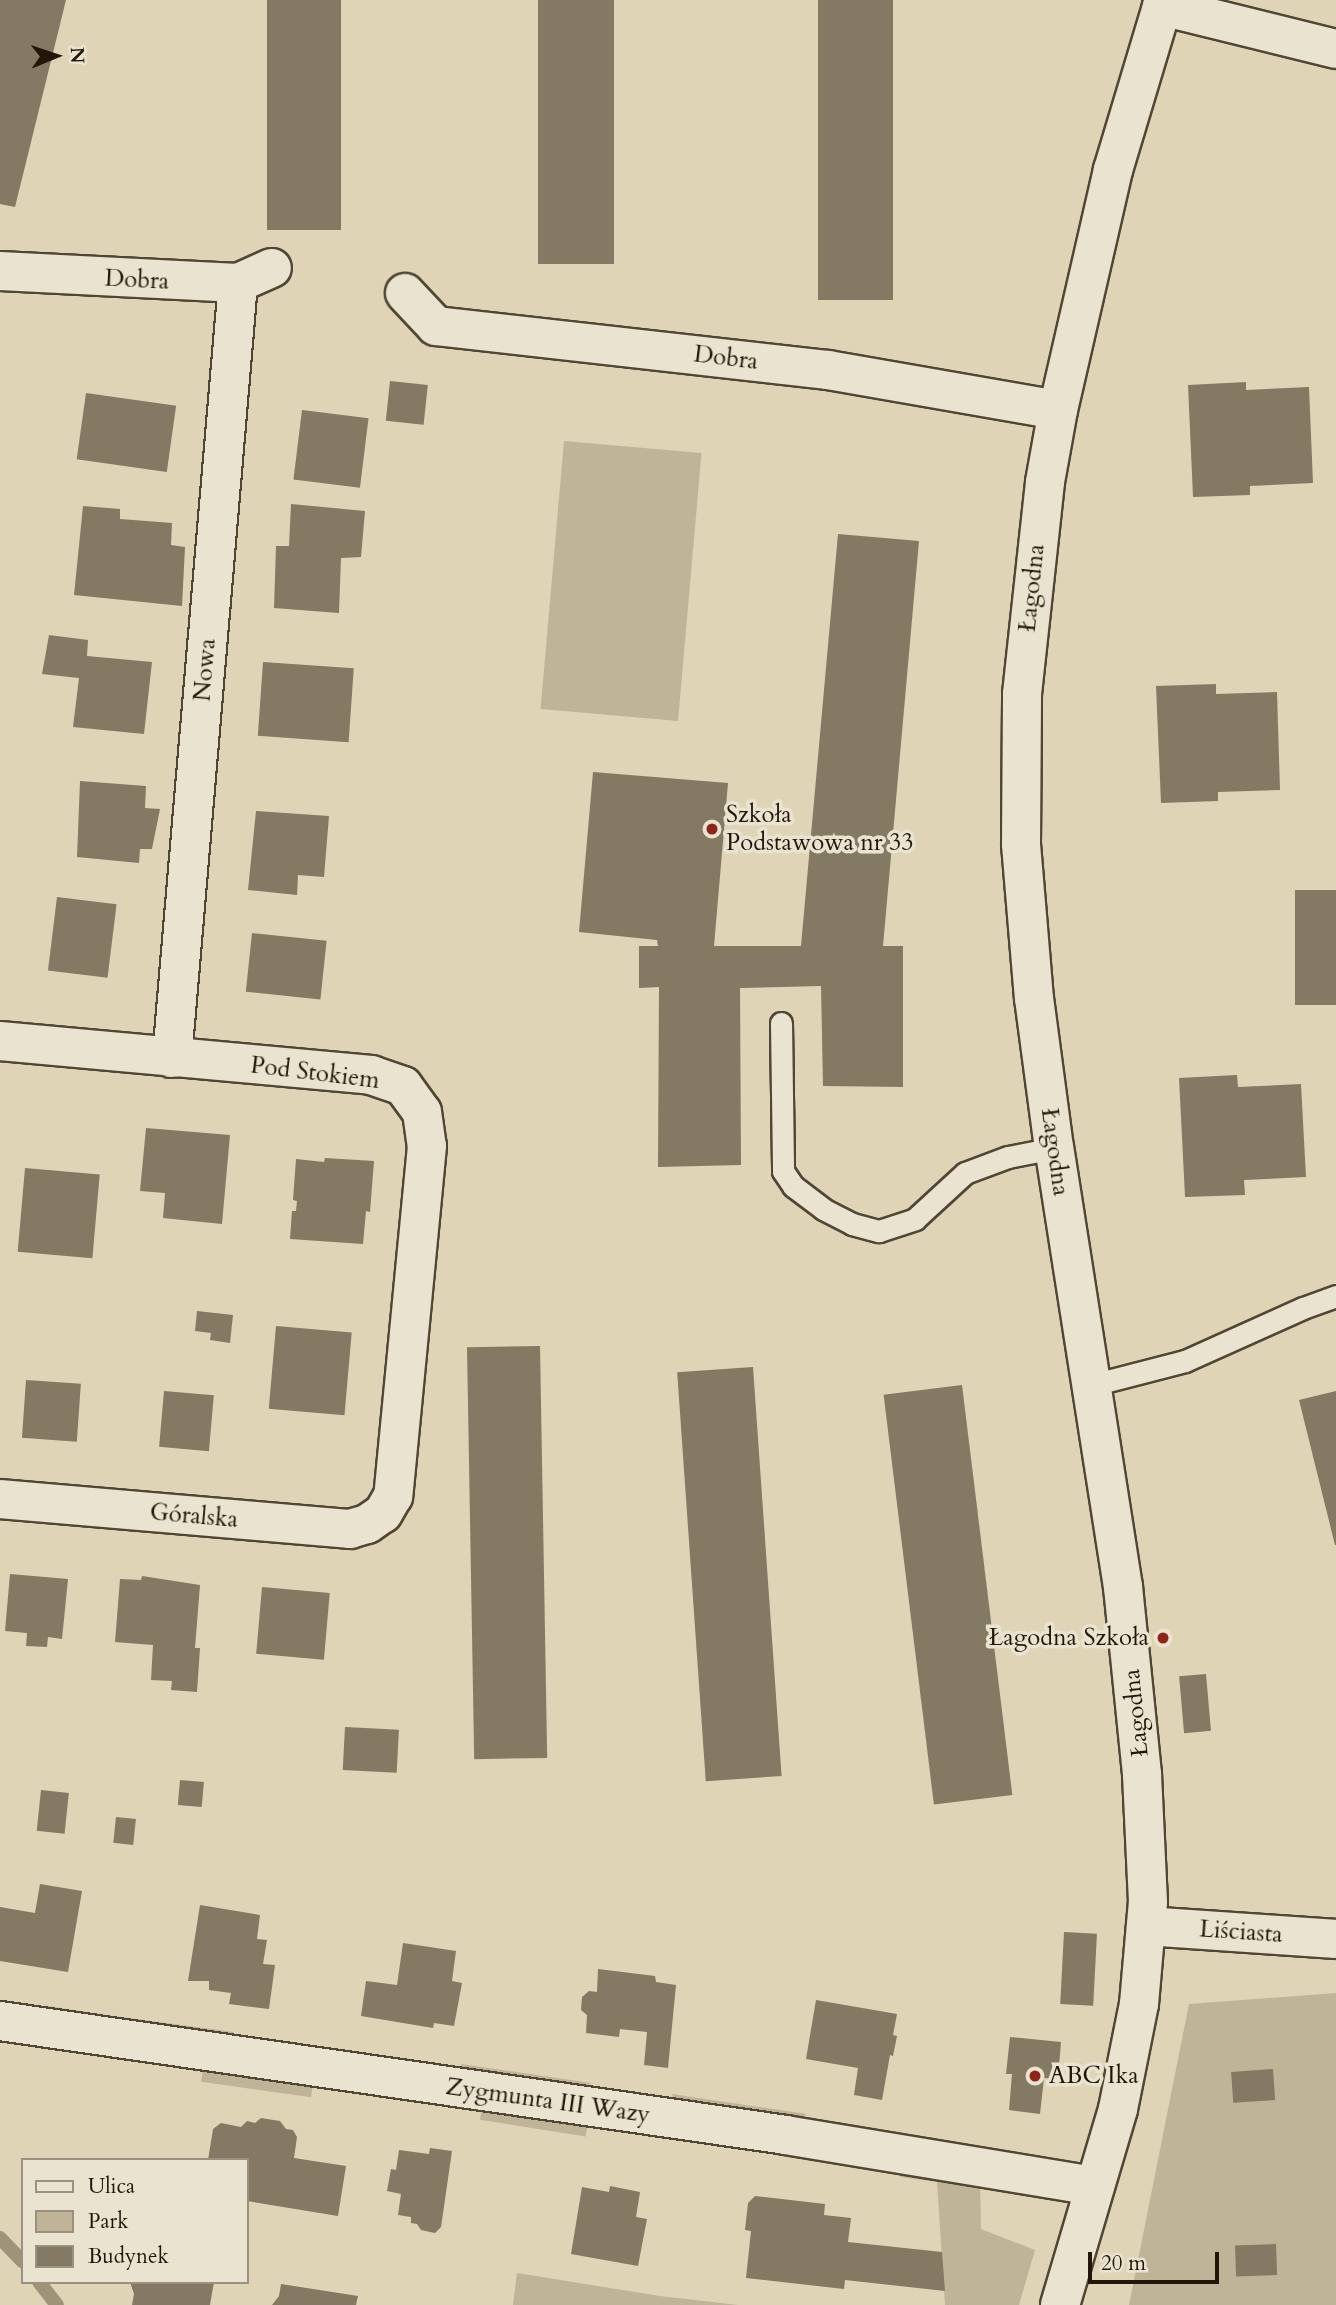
<!DOCTYPE html>
<meta charset="utf-8">
<style>
body{margin:0}
#map{position:relative;width:1336px;height:2305px;overflow:hidden;background:#dfd4b6;font-family:Cardo,serif}
div>[style]{position:absolute}
.green>*{inset:0;background:#bfb498;transform-origin:0 0}
.stream>*{height:14px;margin:-7px;padding:0 7px;transform-origin:7px;border-radius:7px;background:#9f937a}
.building>*{inset:0;background:#847962;transform-origin:0 0}
.roads{filter:drop-shadow(2px 0 #514633) drop-shadow(-2px 0 #514633) drop-shadow(0 2px #514633) drop-shadow(0 -2px #514633)}
.lane>*{height:21px;margin:-10.5px;padding:0 10.5px;transform-origin:10.5px;border-radius:10.5px;background:#eae3d0}
.street>*{height:38px;margin:-19px;padding:0 19px;transform-origin:19px;border-radius:19px;background:#eae3d0}
.secondary>*{height:38px;margin:-19px;padding:0 19px;transform-origin:19px;border-radius:19px;background:#eae3d0}
.dots>*{width:19px;height:19px;translate:-50% -50%;box-sizing:border-box;border:4px solid #eae3d0;border-radius:50%}
span{translate:-50% -50%;white-space:nowrap;text-align:center;line-height:1.15;-webkit-text-stroke:7px #eae3d0;paint-order:stroke}
.street-label{font-size:24px;color:#221607}
.poi-label{font-size:24px;color:#221607}
.left{translate:0 -50%;text-align:left}
.right{translate:-100% -50%;text-align:right}
.legend{position:absolute;left:21px;top:2158px;width:228px;height:126px;box-sizing:border-box;background:#eae3d0;border:2px solid #9a9180;margin:0;padding:9px 12px;list-style:none;font-size:21px;color:#221607}
.legend li{display:flex;align-items:center;gap:14px;height:35px}
.legend b{width:35px;border:2px solid #9a9180}
.north{position:absolute;left:21px;top:21px;width:70px;height:70px;-webkit-text-stroke:5px #eae3d0;paint-order:stroke;rotate:88deg;font-size:19px;font-weight:700;line-height:28px;text-align:center;color:#221607}
.north::after{content:'';display:block;margin:auto;width:24px;height:32px;background:#221607;clip-path:polygon(50% 0,100% 100%,50% 72%,0 100%)}
.scale{position:absolute;left:1088px;top:2252px;width:131px;height:32px;box-sizing:border-box;border:4px solid #221607;border-top:0;padding-left:9px;font-size:21px;line-height:24px;white-space:nowrap;color:#221607;-webkit-text-stroke:5px #eae3d0;paint-order:stroke}
</style>
<div id="map">
<div class="green">
<div style="left:564px;top:441px;width:138px;height:269px;rotate:5deg"></div>
<div style="clip-path:polygon(1336px 1993px,1336px 2305px,1129px 2305px,1189px 2004px)"></div>
<div style="clip-path:polygon(48px 2006px,92px 2013px,234px 2032px,224px 2043px,46px 2017px)"></div>
<div style="clip-path:polygon(461px 2064px,591px 2083px,582px 2091px,463px 2073px)"></div>
<div style="left:203px;top:2068px;width:111px;height:14px;rotate:8deg"></div>
<div style="clip-path:polygon(672px 2094px,807px 2114px,797px 2122px,675px 2103px)"></div>
<div style="left:482px;top:2107px;width:107px;height:13px;rotate:9deg"></div>
<div style="clip-path:polygon(902px 2167px,980px 2178px,981px 2229px,1035px 2250px,1019px 2305px,945px 2305px,937px 2182px,900px 2177px)"></div>
<div style="clip-path:polygon(517px 2273px,660px 2296px,738px 2305px,513px 2305px)"></div>
</div>
<div class="stream">
<div style="left:0;top:2238px;width:33px;rotate:46deg"></div>
<div style="left:39px;top:2282px;width:29px;rotate:52deg"></div>
</div>
<div class="building">
<div style="clip-path:polygon(0 0,66px 0,15px 207px,0 204px)"></div>
<div style="left:267px;top:0;width:74px;height:230px"></div>
<div style="left:538px;top:0;width:76px;height:264px"></div>
<div style="left:818px;top:0;width:75px;height:300px"></div>
<div style="left:390px;top:381px;width:38px;height:40px;rotate:6deg"></div>
<div style="clip-path:polygon(1246px 382px,1246px 390px,1309px 387px,1313px 483px,1250px 486px,1250px 495px,1193px 497px,1188px 385px)"></div>
<div style="left:86px;top:393px;width:91px;height:67px;rotate:8deg"></div>
<div style="left:302px;top:410px;width:67px;height:70px;rotate:7deg"></div>
<div style="clip-path:polygon(291px 504px,365px 511px,361px 557px,341px 558px,339px 613px,274px 608px,276px 546px,289px 546px)"></div>
<div style="clip-path:polygon(83px 506px,120px 509px,120px 519px,172px 523px,171px 545px,185px 547px,182px 606px,74px 595px)"></div>
<div style="clip-path:polygon(838px 534px,919px 541px,883px 946px,903px 946px,903px 1087px,823px 1086px,821px 986px,740px 988px,741px 1165px,658px 1167px,659px 987px,639px 988px,639px 946px,658px 946px,657px 940px,579px 932px,593px 772px,728px 783px,714px 946px,801px 946px)"></div>
<div style="clip-path:polygon(49px 635px,88px 640px,87px 656px,152px 662px,144px 734px,73px 727px,79px 678px,42px 674px)"></div>
<div style="left:263px;top:662px;width:91px;height:74px;rotate:4deg"></div>
<div style="clip-path:polygon(1216px 684px,1216px 694px,1277px 692px,1280px 790px,1218px 792px,1218px 801px,1161px 803px,1156px 686px)"></div>
<div style="clip-path:polygon(80px 781px,146px 786px,145px 808px,160px 809px,152px 849px,140px 849px,139px 863px,77px 857px)"></div>
<div style="clip-path:polygon(256px 811px,329px 816px,324px 877px,298px 875px,297px 895px,248px 890px)"></div>
<div style="left:1336px;top:890px;width:115px;height:41px;rotate:90deg"></div>
<div style="left:57px;top:897px;width:60px;height:74px;rotate:7deg"></div>
<div style="left:252px;top:933px;width:75px;height:59px;rotate:6deg"></div>
<div style="clip-path:polygon(1237px 1075px,1238px 1087px,1301px 1084px,1306px 1177px,1244px 1180px,1245px 1195px,1185px 1197px,1179px 1078px)"></div>
<div style="clip-path:polygon(146px 1128px,230px 1135px,222px 1224px,163px 1218px,165px 1193px,140px 1191px)"></div>
<div style="clip-path:polygon(325px 1158px,374px 1161px,370px 1212px,366px 1211px,363px 1244px,290px 1239px,292px 1211px,296px 1211px,297px 1201px,293px 1200px,296px 1159px,324px 1162px)"></div>
<div style="left:25px;top:1168px;width:75px;height:84px;rotate:5deg"></div>
<div style="clip-path:polygon(197px 1311px,233px 1315px,230px 1343px,210px 1340px,211px 1333px,195px 1331px)"></div>
<div style="left:276px;top:1326px;width:76px;height:83px;rotate:5deg"></div>
<div style="left:540px;top:1346px;width:412px;height:73px;rotate:89deg"></div>
<div style="left:753px;top:1367px;width:410px;height:76px;rotate:86deg"></div>
<div style="left:26px;top:1380px;width:55px;height:58px;rotate:4deg"></div>
<div style="left:962px;top:1385px;width:413px;height:79px;rotate:83deg"></div>
<div style="left:164px;top:1391px;width:50px;height:56px;rotate:5deg"></div>
<div style="clip-path:polygon(1336px 1391px,1336px 1545px,1335px 1545px,1299px 1400px)"></div>
<div style="clip-path:polygon(10px 1574px,68px 1579px,62px 1639px,48px 1637px,47px 1647px,26px 1646px,27px 1633px,5px 1631px)"></div>
<div style="clip-path:polygon(142px 1576px,200px 1585px,195px 1648px,200px 1648px,197px 1692px,171px 1690px,172px 1681px,151px 1680px,153px 1645px,115px 1642px,120px 1579px,141px 1580px)"></div>
<div style="left:262px;top:1587px;width:68px;height:67px;rotate:5deg"></div>
<div style="left:1206px;top:1674px;width:57px;height:27px;rotate:85deg"></div>
<div style="left:345px;top:1727px;width:54px;height:43px;rotate:3deg"></div>
<div style="left:180px;top:1780px;width:24px;height:25px;rotate:5deg"></div>
<div style="left:41px;top:1790px;width:28px;height:41px;rotate:6deg"></div>
<div style="left:116px;top:1817px;width:20px;height:26px;rotate:6deg"></div>
<div style="clip-path:polygon(40px 1884px,82px 1891px,68px 1972px,0 1961px,0 1907px,35px 1913px)"></div>
<div style="clip-path:polygon(200px 1905px,260px 1915px,257px 1939px,267px 1940px,263px 1964px,275px 1965px,269px 2009px,229px 2004px,231px 1993px,209px 1990px,209px 1981px,188px 1981px)"></div>
<div style="left:1064px;top:1932px;width:33px;height:72px;rotate:3deg"></div>
<div style="clip-path:polygon(403px 1943px,456px 1951px,452px 1981px,462px 1983px,454px 2026px,434px 2023px,433px 2028px,361px 2016px,366px 1981px,397px 1985px)"></div>
<div style="clip-path:polygon(598px 1969px,655px 1976px,656px 1982px,676px 1985px,668px 2068px,644px 2065px,647px 2032px,620px 2029px,619px 2037px,586px 2033px,587px 2015px,581px 2010px,582px 1997px,589px 1991px,597px 1992px)"></div>
<div style="clip-path:polygon(816px 2000px,897px 2014px,893px 2035px,897px 2036px,893px 2056px,890px 2055px,882px 2100px,854px 2095px,858px 2068px,806px 2059px)"></div>
<div style="clip-path:polygon(1010px 2037px,1061px 2042px,1058px 2079px,1044px 2078px,1040px 2114px,1009px 2110px,1012px 2074px,1006px 2074px)"></div>
<div style="left:1273px;top:2069px;width:31px;height:42px;rotate:86deg"></div>
<div style="clip-path:polygon(261px 2118px,280px 2121px,286px 2129px,293px 2130px,297px 2137px,294px 2158px,346px 2166px,338px 2216px,247px 2201px,247px 2160px,208px 2160px,213px 2129px,221px 2123px,241px 2127px,247px 2121px,255px 2123px)"></div>
<div style="clip-path:polygon(430px 2148px,452px 2151px,441px 2227px,435px 2233px,421px 2230px,417px 2224px,411px 2223px,411px 2217px,398px 2215px,401px 2194px,387px 2191px,391px 2169px,396px 2170px,399px 2150px,429px 2154px)"></div>
<div style="clip-path:polygon(610px 2186px,640px 2192px,636px 2217px,647px 2219px,638px 2266px,571px 2254px,582px 2187px,609px 2192px)"></div>
<div style="clip-path:polygon(755px 2196px,825px 2204px,824px 2215px,851px 2218px,848px 2242px,942px 2252px,945px 2291px,845px 2280px,844px 2289px,746px 2278px,751px 2231px,745px 2230px,748px 2203px)"></div>
<div style="left:1276px;top:2244px;width:31px;height:41px;rotate:88deg"></div>
<div style="clip-path:polygon(130px 2282px,214px 2282px,210px 2305px,132px 2305px,134px 2294px)"></div>
<div style="clip-path:polygon(281px 2284px,358px 2296px,356px 2305px,272px 2305px,279px 2296px)"></div>
</div>
<div class="roads">
<div class="lane">
<div style="left:781px;top:1023px;width:148px;rotate:89.2deg"></div>
<div style="left:783px;top:1171px;width:18px;rotate:56deg"></div>
<div style="left:793px;top:1186px;width:38px;rotate:37deg"></div>
<div style="left:823px;top:1209px;width:33px;rotate:27deg"></div>
<div style="left:852px;top:1224px;width:28px;rotate:15deg"></div>
<div style="left:879px;top:1231px;width:38px;rotate:-18deg"></div>
<div style="left:915px;top:1219px;width:68px;rotate:-42.6deg"></div>
<div style="left:965px;top:1173px;width:46px;rotate:-20.4deg"></div>
<div style="left:1008px;top:1157px;width:47px;rotate:-11.1deg"></div>
<div style="left:1092px;top:1385px;width:96px;rotate:-14.5deg"></div>
<div style="left:1185px;top:1361px;width:129px;rotate:-24.2deg"></div>
<div style="left:1303px;top:1308px;width:35px;rotate:-20deg"></div>
</div>
<div class="street">
<div style="left:0;top:271px;width:238px;rotate:2.9deg"></div>
<div style="left:238px;top:283px;width:37px;rotate:-24deg"></div>
<div style="left:405px;top:293px;width:45px;rotate:46.8deg"></div>
<div style="left:436px;top:326px;width:394px;rotate:6.4deg"></div>
<div style="left:828px;top:370px;width:233px;rotate:9.9deg"></div>
<div style="left:0;top:1041px;width:373px;rotate:5.2deg"></div>
<div style="left:371px;top:1075px;width:34px;rotate:19deg"></div>
<div style="left:403px;top:1086px;width:32px;rotate:54deg"></div>
<div style="left:422px;top:1112px;width:34px;rotate:82deg"></div>
<div style="left:427px;top:1146px;width:352px;rotate:95.5deg"></div>
<div style="left:393px;top:1496px;width:20px;rotate:120deg"></div>
<div style="left:383px;top:1513px;width:19px;rotate:145deg"></div>
<div style="left:367px;top:1524px;width:18px;rotate:164deg"></div>
<div style="left:350px;top:1529px;width:351px;rotate:-175.1deg"></div>
<div style="left:172px;top:1058px;width:778px;rotate:-85.13deg"></div>
<div style="left:1146px;top:1926px;width:190px;rotate:3.9deg"></div>
<div style="left:0;top:2021px;width:794px;rotate:8.25deg"></div>
<div style="left:786px;top:2135px;width:313px;rotate:9.4deg"></div>
</div>
<div class="secondary">
<div style="left:1162px;top:6px;width:179px;rotate:13.9deg"></div>
<div style="left:1060px;top:2305px;width:204px;rotate:-73.5deg"></div>
<div style="left:1118px;top:2109px;width:107px;rotate:-78.7deg"></div>
<div style="left:1139px;top:2004px;width:102px;rotate:-85deg"></div>
<div style="left:1148px;top:1902px;width:128px;rotate:-92.7deg"></div>
<div style="left:1142px;top:1774px;width:188px;rotate:-95.8deg"></div>
<div style="left:1123px;top:1587px;width:444px;rotate:-98.9deg"></div>
<div style="left:1054px;top:1148px;width:150px;rotate:-97.6deg"></div>
<div style="left:1034px;top:999px;width:156px;rotate:-94.8deg"></div>
<div style="left:1021px;top:844px;width:150px;rotate:-89.6deg"></div>
<div style="left:1022px;top:694px;width:213px;rotate:-83.8deg"></div>
<div style="left:1045px;top:482px;width:73px;rotate:-79.8deg"></div>
<div style="left:1058px;top:410px;width:246px;rotate:-77.1deg"></div>
<div style="left:1113px;top:170px;width:177px;rotate:-73.3deg"></div>
</div>
</div>
<div class="dots">
<div style="left:712px;top:829px;background:#8f2418"></div>
<div style="left:1163px;top:1638px;background:#8f2418"></div>
<div style="left:1035px;top:2076px;background:#8f2418"></div>
</div>
<div class="street-label">
<span style="left:137px;top:280px;rotate:3deg">Dobra</span>
<span style="left:726px;top:358px;rotate:7deg">Dobra</span>
<span style="left:1032px;top:588px;rotate:-84deg">Łagodna</span>
<span style="left:205px;top:670px;rotate:-85deg">Nowa</span>
<span style="left:315px;top:1073px;rotate:7deg">Pod Stokiem</span>
<span style="left:1055px;top:1152px;rotate:82deg">Łagodna</span>
<span style="left:194px;top:1516px;rotate:5deg">Góralska</span>
<span style="left:1136px;top:1713px;rotate:-96deg">Łagodna</span>
<span style="left:1241px;top:1932px;rotate:4deg">Liściasta</span>
<span style="left:548px;top:2101px;rotate:8deg">Zygmunta III Wazy</span>
</div>
<div class="poi-label">
<span class="left" style="left:726px;top:829px">Szkoła<br>Podstawowa nr 33</span>
<span class="right" style="left:1149px;top:1638px">Łagodna Szkoła</span>
<span class="left" style="left:1049px;top:2076px">ABC Ika</span>
</div>
<ul class="legend">
<li><b style="height:9px;background:#eae3d0"></b>Ulica</li>
<li><b style="height:19px;background:#bfb498"></b>Park</li>
<li><b style="height:19px;background:#847962"></b>Budynek</li>
</ul>
<div class="north">N</div>
<div class="scale">20 m</div>
</div>
